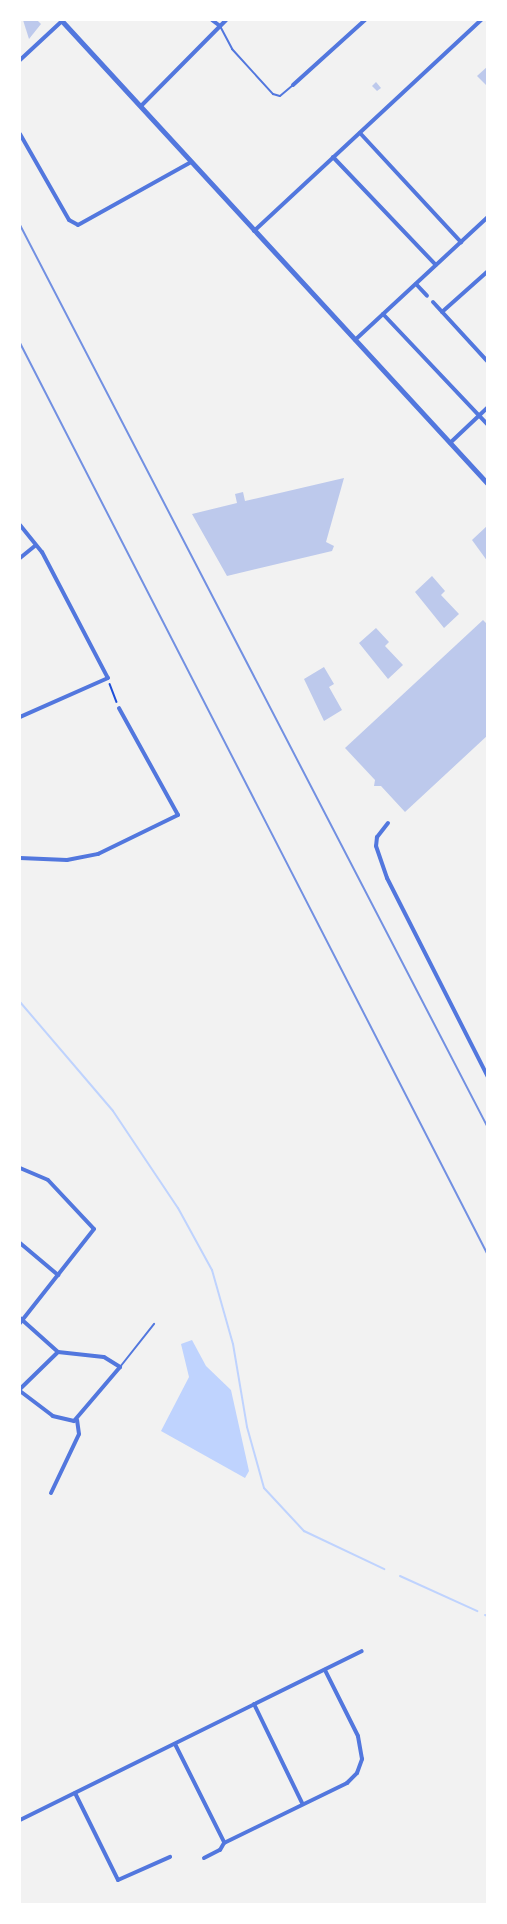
<!DOCTYPE html>
<style>
body{margin:0}
#map{position:relative;width:507px;height:1924px;overflow:hidden;background:#f2f2f2;font-family:"PT Sans Narrow",sans-serif}
div>[style]{position:absolute}
.water>*{inset:0;background:#bfd3fe}
.stream>*{height:2px;margin:-1px;padding:0 1px;transform-origin:1px;border-radius:1px;background:#bfd3fe}
.building>*{inset:0;background:#bdc9ec}
.path>*{height:1.5px;margin:-0.75px;padding:0 0.75px;transform-origin:0.75px;border-radius:0.75px;background:#1d4ed8}
.service>*{height:2px;margin:-1px;padding:0 1px;transform-origin:1px;border-radius:1px;background:#5277de}
.minor>*{height:4px;margin:-2px;padding:0 2px;transform-origin:2px;border-radius:2px;background:#5277de}
.tertiary>*{height:5px;margin:-2.5px;padding:0 2.5px;transform-origin:2.5px;border-radius:2.5px;background:#5277de}
.rail>*{height:2px;margin:-1px;padding:0 1px;transform-origin:1px;border-radius:1px;background:#7290e2}
span{translate:-50% -50%;white-space:nowrap;text-align:center;line-height:1.15;-webkit-text-stroke:4.5px #fff;paint-order:stroke}
.frame{position:absolute;inset:0;border:21px solid #fff;pointer-events:none}
</style>
<div id="map">
<div class="water">
<div style="clip-path:polygon(192px 1340px,206px 1366px,231px 1390px,249px 1471px,245px 1478px,161px 1431px,189px 1377px,181px 1344px)"></div>
</div>
<div class="stream">
<div style="left:20px;top:1002px;width:143px;rotate:49.5deg"></div>
<div style="left:113px;top:1111px;width:117px;rotate:56.2deg"></div>
<div style="left:178px;top:1208px;width:71px;rotate:61.3deg"></div>
<div style="left:212px;top:1270px;width:77px;rotate:74.2deg"></div>
<div style="left:233px;top:1344px;width:84px;rotate:80.4deg"></div>
<div style="left:247px;top:1427px;width:63px;rotate:74.4deg"></div>
<div style="left:264px;top:1488px;width:59px;rotate:47.1deg"></div>
<div style="left:304px;top:1531px;width:89px;rotate:25.4deg"></div>
<div style="left:400px;top:1576px;width:85px;rotate:24.4deg"></div>
<div style="left:485px;top:1615px;width:3px;rotate:18deg"></div>
</div>
<div class="building">
<div style="clip-path:polygon(23px 20px,37px 20px,41px 24px,29px 39px)"></div>
<div style="clip-path:polygon(488px 66px,488px 87px,477px 76px)"></div>
<div style="clip-path:polygon(376px 82px,381px 88px,377px 91px,372px 86px)"></div>
<div style="clip-path:polygon(344px 478px,326px 542px,334px 546px,332px 551px,227px 576px,192px 514px,237px 503px,235px 494px,243px 492px,245px 501px)"></div>
<div style="clip-path:polygon(488px 525px,488px 562px,472px 540px)"></div>
<div style="clip-path:polygon(432px 576px,445px 591px,441px 595px,459px 614px,444px 628px,415px 592px)"></div>
<div style="clip-path:polygon(483px 620px,488px 625px,488px 735px,405px 812px,381px 786px,374px 786px,375px 780px,345px 748px)"></div>
<div style="clip-path:polygon(376px 628px,389px 642px,385px 646px,403px 665px,388px 679px,359px 643px)"></div>
<div style="clip-path:polygon(324px 667px,334px 684px,329px 687px,342px 710px,324px 721px,304px 679px)"></div>
</div>
<div class="path">
<div style="left:110px;top:684px;width:19px;rotate:69deg"></div>
</div>
<div class="service">
<div style="left:220px;top:26px;width:26px;rotate:62deg"></div>
<div style="left:232px;top:49px;width:61px;rotate:47.7deg"></div>
<div style="left:273px;top:94px;width:7px;rotate:16deg"></div>
<div style="left:280px;top:96px;width:17px;rotate:-40deg"></div>
<div style="left:120px;top:1367px;width:55px;rotate:-51.7deg"></div>
</div>
<div class="minor">
<div style="left:212px;top:20px;width:10px;rotate:37deg"></div>
<div style="left:20px;top:60px;width:57px;rotate:-42.9deg"></div>
<div style="left:293px;top:85px;width:97px;rotate:-42.1deg"></div>
<div style="left:141px;top:106px;width:121px;rotate:-45.3deg"></div>
<div style="left:360px;top:133px;width:149px;rotate:47.2deg"></div>
<div style="left:20px;top:134px;width:99px;rotate:60.3deg"></div>
<div style="left:69px;top:220px;width:10px;rotate:29deg"></div>
<div style="left:78px;top:225px;width:129px;rotate:-29.1deg"></div>
<div style="left:333px;top:157px;width:149px;rotate:46.4deg"></div>
<div style="left:254px;top:231px;width:310px;rotate:-42.9deg"></div>
<div style="left:416px;top:284px;width:16px;rotate:47deg"></div>
<div style="left:433px;top:302px;width:81px;rotate:47.5deg"></div>
<div style="left:442px;top:312px;width:62px;rotate:-41.7deg"></div>
<div style="left:383px;top:314px;width:153px;rotate:46.6deg"></div>
<div style="left:355px;top:340px;width:181px;rotate:-42.8deg"></div>
<div style="left:450px;top:443px;width:51px;rotate:-43.4deg"></div>
<div style="left:20px;top:525px;width:35px;rotate:51deg"></div>
<div style="left:42px;top:552px;width:142px;rotate:62.4deg"></div>
<div style="left:108px;top:678px;width:96px;rotate:156.1deg"></div>
<div style="left:20px;top:558px;width:19px;rotate:-39deg"></div>
<div style="left:388px;top:823px;width:18px;rotate:128deg"></div>
<div style="left:377px;top:837px;width:9px;rotate:96deg"></div>
<div style="left:376px;top:846px;width:34px;rotate:71deg"></div>
<div style="left:387px;top:878px;width:223px;rotate:63.1deg"></div>
<div style="left:20px;top:858px;width:47px;rotate:2.4deg"></div>
<div style="left:67px;top:860px;width:32px;rotate:-11deg"></div>
<div style="left:98px;top:854px;width:89px;rotate:-26deg"></div>
<div style="left:178px;top:815px;width:122px;rotate:-118.9deg"></div>
<div style="left:20px;top:1168px;width:30px;rotate:23deg"></div>
<div style="left:48px;top:1180px;width:67px;rotate:46.8deg"></div>
<div style="left:94px;top:1229px;width:120px;rotate:128.2deg"></div>
<div style="left:20px;top:1243px;width:50px;rotate:40.1deg"></div>
<div style="left:20px;top:1318px;width:51px;rotate:41.8deg"></div>
<div style="left:20px;top:1389px;width:53px;rotate:-44.2deg"></div>
<div style="left:58px;top:1352px;width:46px;rotate:6.2deg"></div>
<div style="left:104px;top:1357px;width:19px;rotate:32deg"></div>
<div style="left:120px;top:1367px;width:71px;rotate:130.4deg"></div>
<div style="left:74px;top:1421px;width:22px;rotate:-167deg"></div>
<div style="left:53px;top:1416px;width:41px;rotate:-142.9deg"></div>
<div style="left:51px;top:1493px;width:65px;rotate:-64.6deg"></div>
<div style="left:79px;top:1434px;width:14px;rotate:-98deg"></div>
<div style="left:254px;top:1704px;width:110px;rotate:64.1deg"></div>
<div style="left:175px;top:1744px;width:110px;rotate:63.4deg"></div>
<div style="left:75px;top:1793px;width:97px;rotate:63.7deg"></div>
<div style="left:118px;top:1880px;width:57px;rotate:-23.9deg"></div>
<div style="left:20px;top:1820px;width:381px;rotate:-26.3deg"></div>
<div style="left:204px;top:1858px;width:18px;rotate:-27deg"></div>
<div style="left:220px;top:1850px;width:8px;rotate:-60deg"></div>
<div style="left:224px;top:1843px;width:137px;rotate:-26deg"></div>
<div style="left:347px;top:1783px;width:14px;rotate:-45deg"></div>
<div style="left:357px;top:1773px;width:15px;rotate:-70deg"></div>
<div style="left:362px;top:1759px;width:23px;rotate:-100deg"></div>
<div style="left:358px;top:1736px;width:74px;rotate:-116.6deg"></div>
</div>
<div class="tertiary">
<div style="left:61px;top:20px;width:631px;rotate:47.38deg"></div>
</div>
<div class="rail">
<div style="left:20px;top:225px;width:1017px;rotate:62.6deg"></div>
<div style="left:20px;top:343px;width:1025px;rotate:62.84deg"></div>
</div>
<div class="frame"></div>
</div>
